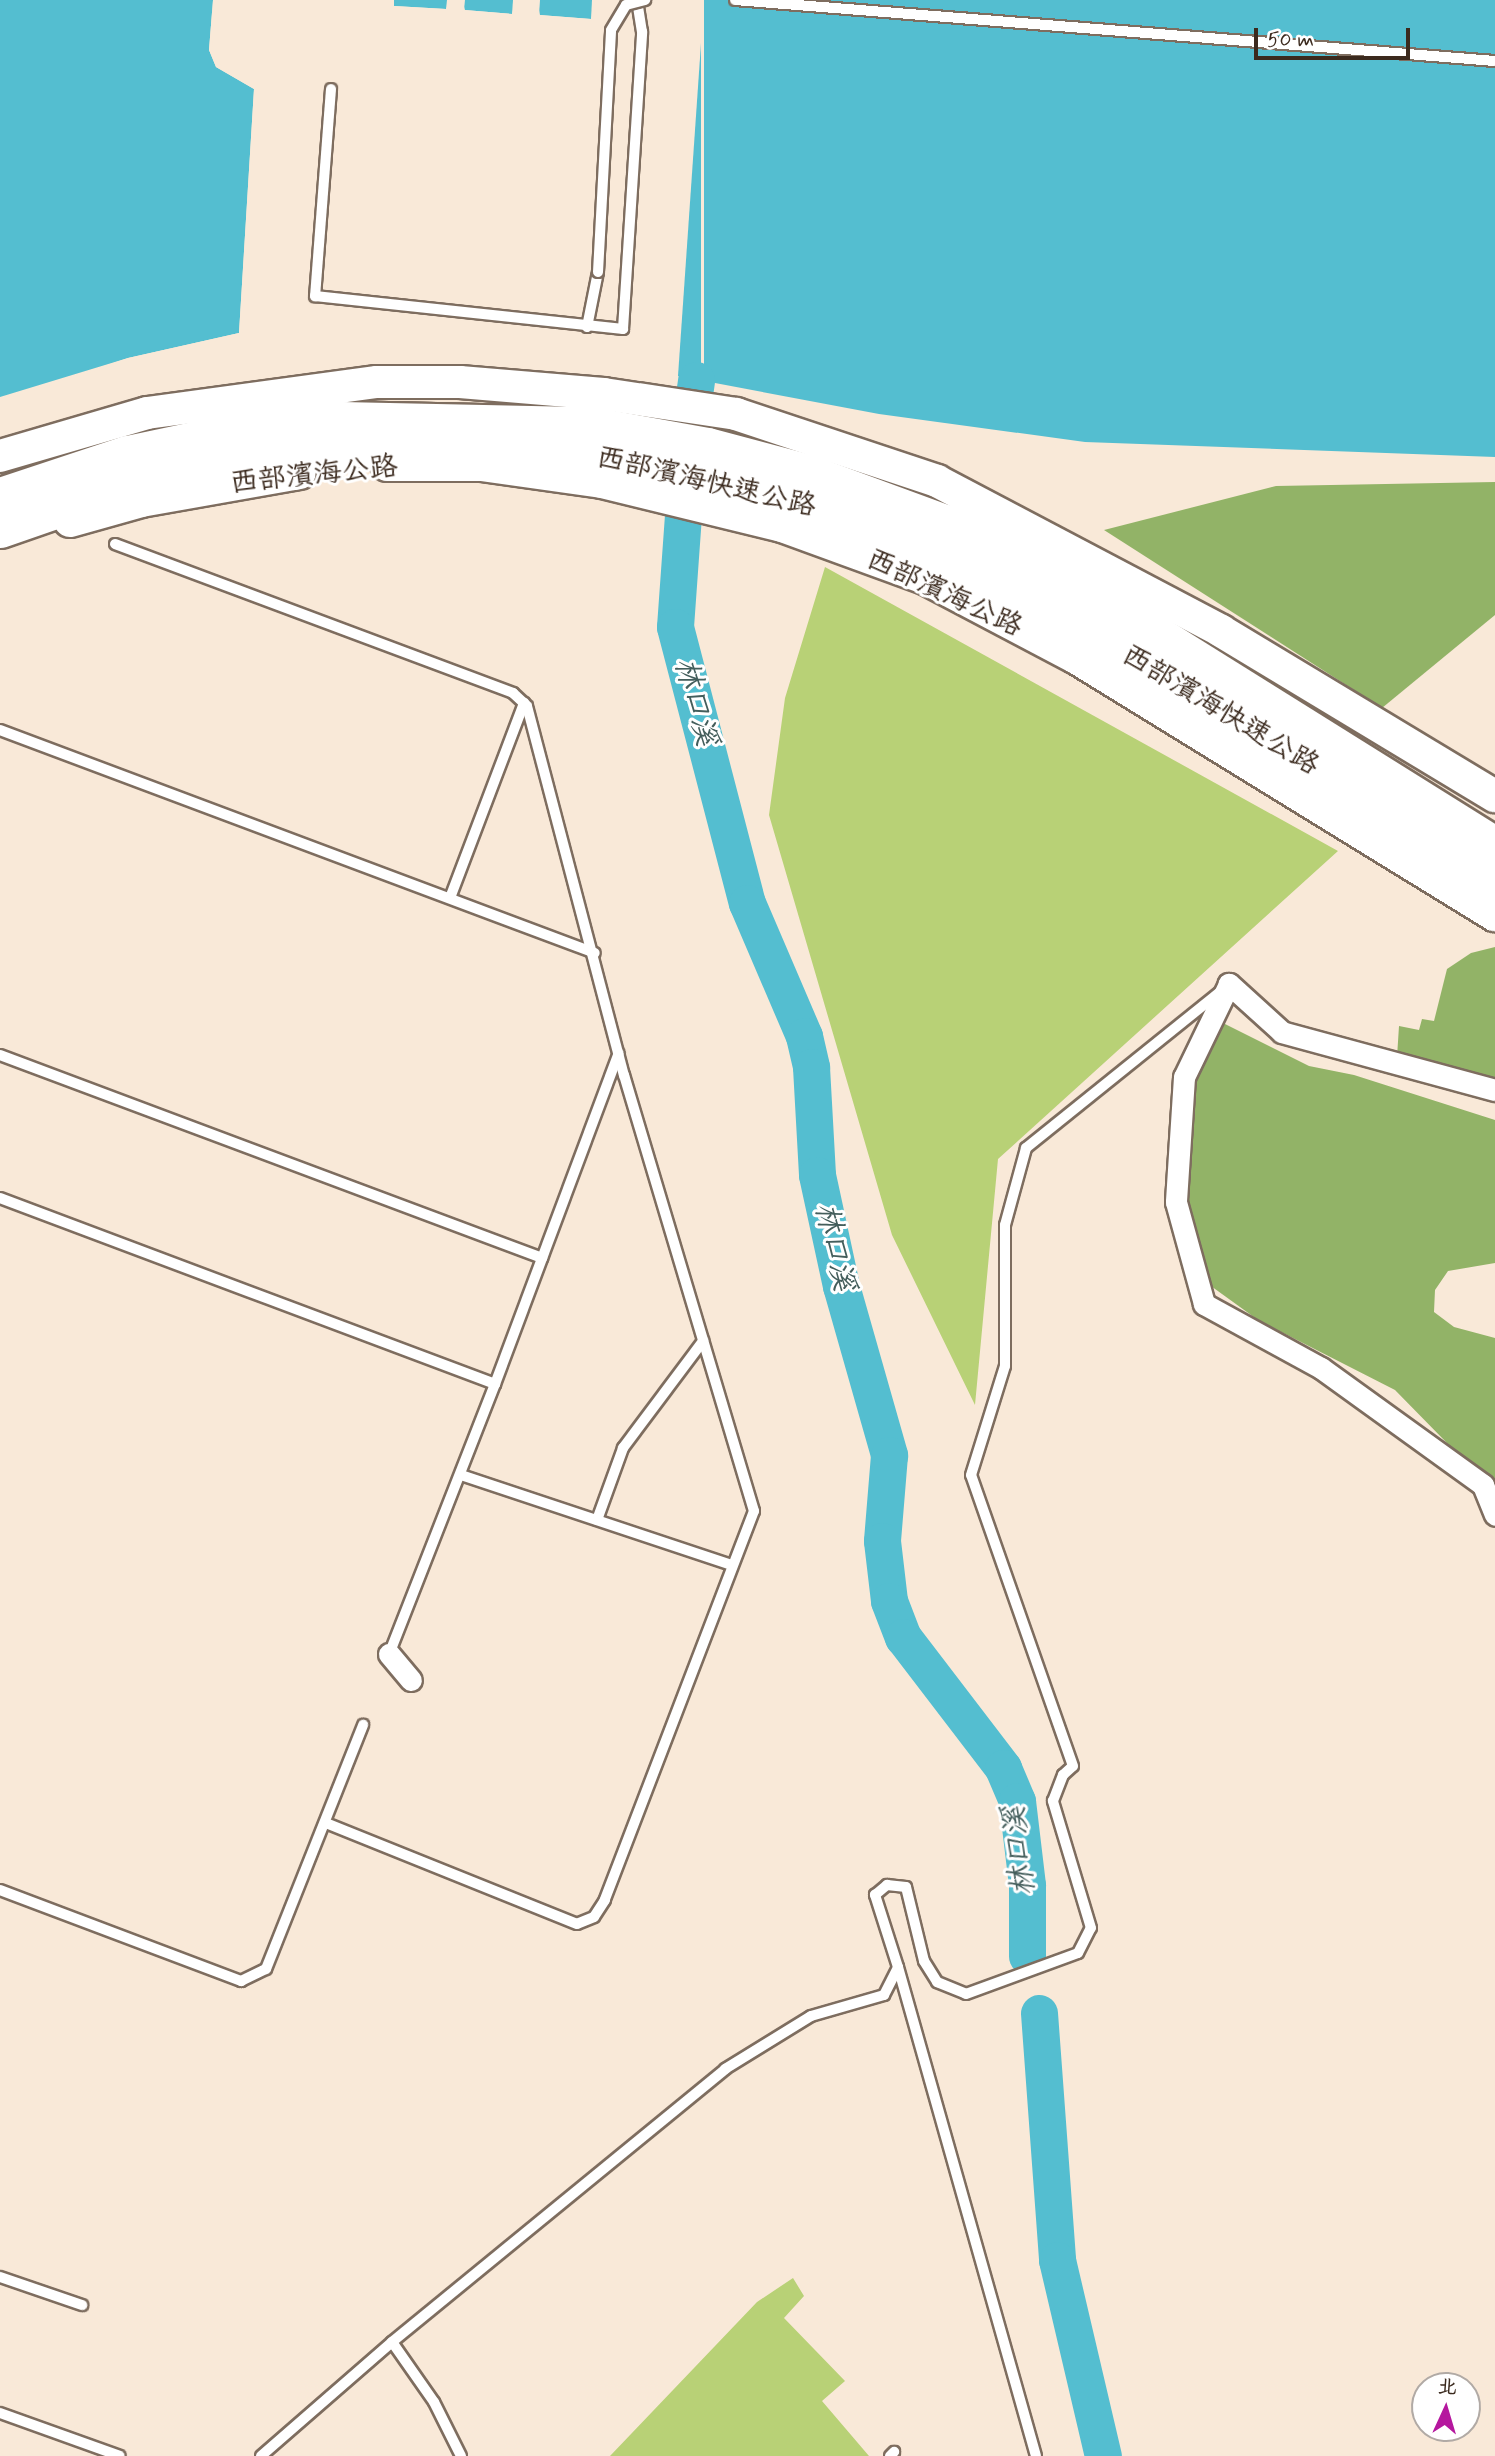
<!DOCTYPE html>
<meta charset="utf-8">
<style>
body{margin:0}
#map{position:relative;width:1495px;height:2456px;overflow:hidden;background:#f9e9d8;font-family:Mynerve,"LXGW WenKai TC",sans-serif}
div>[style]{position:absolute}
.green>*{inset:0;background:#b8d176}
.forest>*{inset:0;background:#92b367}
.water>*{inset:0;background:#54bed0}
.pier>*{inset:0;background:#f9e9d8;transform-origin:0 0}
.river>*{height:37px;margin:-18.5px;padding:0 18.5px;transform-origin:18.5px;border-radius:18.5px;background:#54bed0}
.roads{filter:drop-shadow(2px 0 #7e6d5f) drop-shadow(-2px 0 #7e6d5f) drop-shadow(0 2px #7e6d5f) drop-shadow(0 -2px #7e6d5f)}
.lane>*{height:10px;margin:-5px;padding:0 5px;transform-origin:5px;border-radius:5px;background:#fff}
.street>*{height:21px;margin:-10.5px;padding:0 10.5px;transform-origin:10.5px;border-radius:10.5px;background:#fff}
.primary>*{height:32px;margin:-16px;padding:0 16px;transform-origin:16px;border-radius:16px;background:#fff}
.highway>*{height:37px;margin:-18.5px;padding:0 18.5px;transform-origin:18.5px;border-radius:18.5px;background:#fff}
.bridges{filter:drop-shadow(2px 0 #7e6d5f) drop-shadow(-2px 0 #7e6d5f) drop-shadow(0 2px #7e6d5f) drop-shadow(0 -2px #7e6d5f)}
.lane-bridge>*{height:10px;margin:-5px;padding:0 5px;transform-origin:5px;border-radius:5px;background:#fff}
span{translate:-50% -50%;white-space:nowrap;text-align:center;line-height:1.15;-webkit-text-stroke:6px #fff;paint-order:stroke}
.street-label{font-size:28px;color:#3b2a1e}
.water-label{font-size:30px;color:#445e5c;font-style:italic}
.north{position:absolute;left:1411px;top:2372px;width:70px;height:70px;box-sizing:border-box;background:#fff;border:2px solid #b1aaa5;border-radius:50%;rotate:4deg;font-size:19px;font-weight:700;line-height:28px;text-align:center;color:#3b2a1e}
.north::after{content:'';display:block;margin:auto;width:24px;height:32px;background:#b5179e;clip-path:polygon(50% 0,100% 100%,50% 72%,0 100%)}
.scale{position:absolute;left:1254px;top:28px;width:156px;height:32px;box-sizing:border-box;border:4px solid #3b2a1e;border-top:0;padding-left:9px;font-size:21px;line-height:24px;white-space:nowrap;color:#3b2a1e;-webkit-text-stroke:5px #fff;paint-order:stroke}
</style>
<div id="map">
<div class="green">
<div style="clip-path:polygon(825px 567px,1338px 851px,998px 1159px,975px 1405px,892px 1235px,769px 815px,785px 698px)"></div>
<div style="clip-path:polygon(793px 2278px,804px 2296px,784px 2318px,845px 2381px,822px 2401px,869px 2456px,610px 2456px,757px 2302px)"></div>
</div>
<div class="forest">
<div style="clip-path:polygon(1495px 482px,1495px 615px,1382px 708px,1104px 530px,1276px 486px)"></div>
<div style="clip-path:polygon(1495px 947px,1495px 1086px,1397px 1057px,1399px 1026px,1419px 1030px,1422px 1019px,1434px 1021px,1447px 969px,1471px 953px)"></div>
<div style="clip-path:polygon(1225px 1024px,1309px 1066px,1354px 1075px,1495px 1120px,1495px 1263px,1448px 1271px,1435px 1290px,1434px 1312px,1454px 1327px,1495px 1338px,1495px 1492px,1395px 1390px,1258px 1320px,1204px 1281px,1186px 1228px,1184px 1095px,1213px 1026px)"></div>
</div>
<div class="water">
<div style="clip-path:polygon(0 0,213px 0,209px 50px,216px 67px,254px 89px,239px 333px,128px 358px,0 397px)"></div>
<div style="clip-path:polygon(394px 0,447px 0,446px 9px,394px 6px)"></div>
<div style="clip-path:polygon(465px 0,513px 0,512px 14px,464px 10px)"></div>
<div style="clip-path:polygon(540px 0,592px 0,591px 19px,539px 15px)"></div>
<div style="clip-path:polygon(704px 0,1495px 0,1495px 457px,1085px 442px,879px 414px,678px 376px)"></div>
</div>
<div class="pier">
<div style="clip-path:polygon(213px 0,212px 49px,219px 64px,257px 88px,242px 335px,129px 361px,0 401px,128px 358px,239px 333px,254px 89px,216px 67px,209px 50px)"></div>
<div style="clip-path:polygon(390px 0,394px 6px,446px 9px,450px 0,450px 10px,393px 9px)"></div>
<div style="clip-path:polygon(462px 0,465px 10px,512px 14px,517px 0,516px 14px,463px 14px)"></div>
<div style="clip-path:polygon(537px 0,540px 15px,591px 19px,596px 0,594px 20px,538px 18px)"></div>
<div style="left:701px;top:0;width:3px;height:376px"></div>
</div>
<div class="river">
<div style="left:694px;top:395px;width:15px;rotate:-82deg"></div>
<div style="left:683px;top:515px;width:112px;rotate:94.1deg"></div>
<div style="left:675px;top:627px;width:285px;rotate:75.4deg"></div>
<div style="left:747px;top:903px;width:145px;rotate:66.8deg"></div>
<div style="left:804px;top:1036px;width:32px;rotate:77deg"></div>
<div style="left:811px;top:1067px;width:108px;rotate:86.8deg"></div>
<div style="left:817px;top:1175px;width:114px;rotate:77.8deg"></div>
<div style="left:841px;top:1286px;width:176px;rotate:74.1deg"></div>
<div style="left:889px;top:1455px;width:86px;rotate:94.7deg"></div>
<div style="left:882px;top:1541px;width:60px;rotate:83.3deg"></div>
<div style="left:889px;top:1601px;width:39px;rotate:69deg"></div>
<div style="left:903px;top:1637px;width:165px;rotate:52.6deg"></div>
<div style="left:1003px;top:1768px;width:36px;rotate:67deg"></div>
<div style="left:1017px;top:1801px;width:85px;rotate:83.2deg"></div>
<div style="left:1027px;top:1885px;width:71px;rotate:90deg"></div>
<div style="left:1039px;top:2013px;width:248px;rotate:85.8deg"></div>
<div style="left:1057px;top:2260px;width:201px;rotate:76.8deg"></div>
</div>
<div class="roads">
<div class="lane">
<div style="left:735px;top:0;width:762px;rotate:4.59deg"></div>
<div style="left:331px;top:89px;width:208px;rotate:94.4deg"></div>
<div style="left:315px;top:296px;width:310px;rotate:6.1deg"></div>
<div style="left:623px;top:329px;width:298px;rotate:-86.3deg"></div>
<div style="left:642px;top:32px;width:32px;rotate:-99deg"></div>
<div style="left:587px;top:327px;width:56px;rotate:-78.7deg"></div>
<div style="left:115px;top:544px;width:425px;rotate:20.5deg"></div>
<div style="left:513px;top:693px;width:19px;rotate:43deg"></div>
<div style="left:527px;top:706px;width:382px;rotate:75.3deg"></div>
<div style="left:624px;top:1075px;width:455px;rotate:73.4deg"></div>
<div style="left:754px;top:1511px;width:417px;rotate:111deg"></div>
<div style="left:605px;top:1900px;width:20px;rotate:123deg"></div>
<div style="left:594px;top:1917px;width:18px;rotate:158deg"></div>
<div style="left:577px;top:1924px;width:271px;rotate:-158.1deg"></div>
<div style="left:0;top:730px;width:635px;rotate:20.55deg"></div>
<div style="left:450px;top:898px;width:209px;rotate:-69.2deg"></div>
<div style="left:0;top:1055px;width:579px;rotate:20.53deg"></div>
<div style="left:0;top:1198px;width:529px;rotate:20.59deg"></div>
<div style="left:495px;top:1384px;width:290px;rotate:111.4deg"></div>
<div style="left:495px;top:1384px;width:353px;rotate:-69.5deg"></div>
<div style="left:461px;top:1475px;width:286px;rotate:18.4deg"></div>
<div style="left:597px;top:1520px;width:77px;rotate:-70.1deg"></div>
<div style="left:623px;top:1448px;width:134px;rotate:-53.2deg"></div>
<div style="left:0;top:1890px;width:258px;rotate:20.7deg"></div>
<div style="left:241px;top:1981px;width:28px;rotate:-26deg"></div>
<div style="left:266px;top:1969px;width:263px;rotate:-68.3deg"></div>
<div style="left:898px;top:1967px;width:508px;rotate:74.24deg"></div>
<div style="left:0;top:2277px;width:87px;rotate:18.9deg"></div>
<div style="left:0;top:2413px;width:127px;rotate:19.7deg"></div>
<div style="left:261px;top:2456px;width:174px;rotate:-41deg"></div>
<div style="left:461px;top:2456px;width:60px;rotate:-116.6deg"></div>
<div style="left:434px;top:2402px;width:73px;rotate:-125deg"></div>
<div style="left:392px;top:2342px;width:431px;rotate:-39.3deg"></div>
<div style="left:725px;top:2069px;width:101px;rotate:-31.6deg"></div>
<div style="left:811px;top:2016px;width:76px;rotate:-16deg"></div>
<div style="left:884px;top:1995px;width:31px;rotate:-63deg"></div>
<div style="left:898px;top:1967px;width:76px;rotate:-107.7deg"></div>
<div style="left:875px;top:1895px;width:16px;rotate:-40deg"></div>
<div style="left:887px;top:1885px;width:19px;rotate:6deg"></div>
<div style="left:906px;top:1887px;width:76px;rotate:76.3deg"></div>
<div style="left:924px;top:1961px;width:25px;rotate:58deg"></div>
<div style="left:937px;top:1982px;width:31px;rotate:22deg"></div>
<div style="left:966px;top:1994px;width:119px;rotate:-20.1deg"></div>
<div style="left:1078px;top:1953px;width:28px;rotate:-63deg"></div>
<div style="left:1091px;top:1928px;width:133px;rotate:-106.7deg"></div>
<div style="left:1053px;top:1801px;width:28px;rotate:-69deg"></div>
<div style="left:1063px;top:1775px;width:13px;rotate:-42deg"></div>
<div style="left:1073px;top:1766px;width:308px;rotate:-109.3deg"></div>
<div style="left:971px;top:1475px;width:114px;rotate:-72.7deg"></div>
<div style="left:1005px;top:1366px;width:141px;rotate:-90deg"></div>
<div style="left:1005px;top:1225px;width:80px;rotate:-74.7deg"></div>
<div style="left:1026px;top:1148px;width:250px;rotate:-38.8deg"></div>
<div style="left:890px;top:2456px;width:6px;rotate:-45deg"></div>
</div>
<div class="street">
<div style="left:1495px;top:1090px;width:221px;rotate:-164.8deg"></div>
<div style="left:1282px;top:1032px;width:72px;rotate:-137.8deg"></div>
<div style="left:1229px;top:984px;width:103px;rotate:115.8deg"></div>
<div style="left:1184px;top:1077px;width:125px;rotate:93.7deg"></div>
<div style="left:1176px;top:1202px;width:106px;rotate:74.6deg"></div>
<div style="left:1204px;top:1304px;width:133px;rotate:28.7deg"></div>
<div style="left:1321px;top:1368px;width:200px;rotate:35.8deg"></div>
<div style="left:1483px;top:1485px;width:32px;rotate:68deg"></div>
<div style="left:389px;top:1654px;width:34px;rotate:50deg"></div>
</div>
<div class="primary">
<div style="left:0;top:456px;width:153px;rotate:-16.3deg"></div>
<div style="left:147px;top:413px;width:232px;rotate:-7.7deg"></div>
<div style="left:377px;top:382px;width:83px"></div>
<div style="left:460px;top:382px;width:144px;rotate:4.8deg"></div>
<div style="left:604px;top:394px;width:134px;rotate:8.6deg"></div>
<div style="left:736px;top:414px;width:212px;rotate:18.4deg"></div>
<div style="left:937px;top:481px;width:321px;rotate:27.8deg"></div>
<div style="left:1221px;top:631px;width:320px;rotate:31.1deg"></div>
<div style="left:387px;top:465px;width:94px"></div>
<div style="left:481px;top:465px;width:122px;rotate:8deg"></div>
<div style="left:602px;top:482px;width:185px;rotate:13.7deg"></div>
<div style="left:782px;top:526px;width:152px;rotate:20deg"></div>
<div style="left:925px;top:578px;width:170px;rotate:27.8deg"></div>
<div style="left:1075px;top:657px;width:493px;rotate:31.6deg"></div>
<div style="left:70px;top:521px;width:74px;rotate:-15.7deg"></div>
<div style="left:141px;top:501px;width:161px;rotate:-10deg"></div>
</div>
<div class="highway">
<div style="left:0;top:496px;width:134px;rotate:-18.3deg"></div>
<div style="left:127px;top:454px;width:93px;rotate:-11.8deg"></div>
<div style="left:218px;top:435px;width:124px;rotate:-7deg"></div>
<div style="left:341px;top:420px;width:249px;rotate:1.2deg"></div>
<div style="left:590px;top:425px;width:119px;rotate:10.2deg"></div>
<div style="left:707px;top:446px;width:106px;rotate:14.8deg"></div>
<div style="left:809px;top:473px;width:145px;rotate:20.2deg"></div>
<div style="left:945px;top:523px;width:177px;rotate:26.1deg"></div>
<div style="left:1104px;top:601px;width:461px;rotate:32deg"></div>
<div style="left:0;top:529px;width:138px;rotate:-19.1deg"></div>
<div style="left:130px;top:484px;width:124px;rotate:-10.7deg"></div>
<div style="left:252px;top:461px;width:108px;rotate:-6.9deg"></div>
<div style="left:359px;top:448px;width:114px;rotate:-1deg"></div>
<div style="left:473px;top:446px;width:117px;rotate:4.9deg"></div>
<div style="left:590px;top:456px;width:115px;rotate:10deg"></div>
<div style="left:703px;top:476px;width:104px;rotate:14.4deg"></div>
<div style="left:804px;top:502px;width:129px;rotate:20.8deg"></div>
<div style="left:925px;top:548px;width:183px;rotate:27deg"></div>
<div style="left:1088px;top:631px;width:476px;rotate:31.3deg"></div>
</div>
</div>
<div class="bridges">
<div class="lane-bridge">
<div style="left:598px;top:272px;width:242px;rotate:-86.9deg"></div>
<div style="left:611px;top:30px;width:29px;rotate:-59deg"></div>
<div style="left:626px;top:5px;width:20px;rotate:-15deg"></div>
</div>
</div>
<div class="street-label">
<span style="left:314px;top:476px;rotate:-6deg">西部濱海公路</span>
<span style="left:706px;top:483px;rotate:13deg">西部濱海快速公路</span>
<span style="left:944px;top:594px;rotate:25deg">西部濱海公路</span>
<span style="left:1220px;top:711px;rotate:31deg">西部濱海快速公路</span>
</div>
<div class="water-label">
<span style="left:695px;top:702px;rotate:75deg">林口溪</span>
<span style="left:834px;top:1247px;rotate:77deg">林口溪</span>
<span style="left:1020px;top:1851px;rotate:-97deg">林口溪</span>
</div>
<div class="north">北</div>
<div class="scale">50 m</div>
</div>
